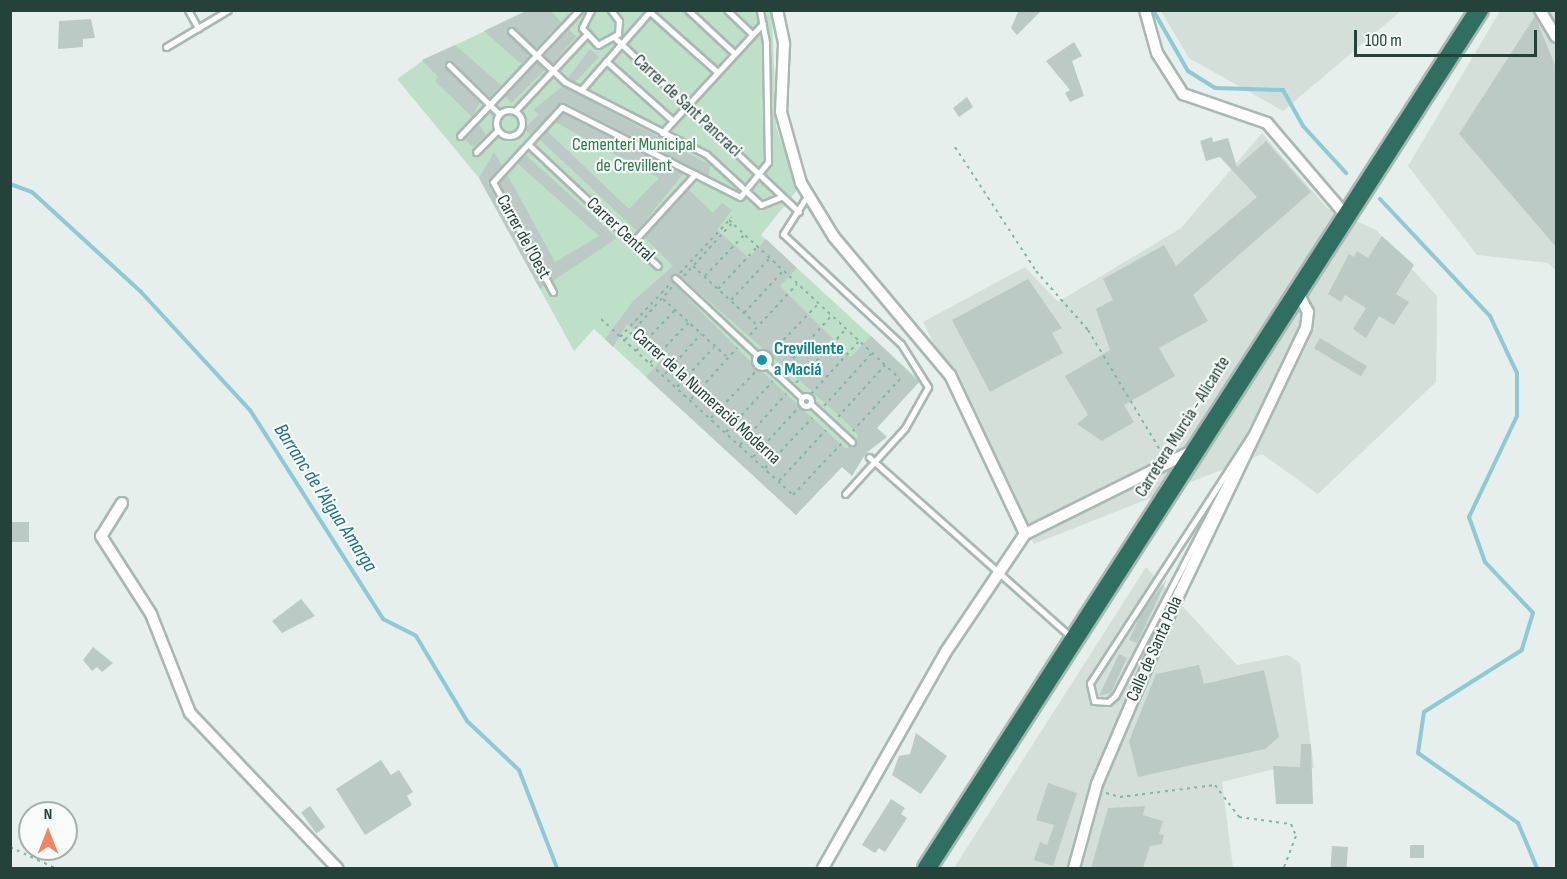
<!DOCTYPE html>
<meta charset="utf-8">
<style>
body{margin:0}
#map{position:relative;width:1567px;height:879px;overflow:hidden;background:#e6efeb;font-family:"Sofia Sans Condensed",sans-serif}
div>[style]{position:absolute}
.built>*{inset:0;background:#d4dfda}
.green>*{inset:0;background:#bfe0c8}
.stream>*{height:4px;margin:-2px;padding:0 2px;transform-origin:2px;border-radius:2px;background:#8ec9d4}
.building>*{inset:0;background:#bbcac4;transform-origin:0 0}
.path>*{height:2px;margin-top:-1px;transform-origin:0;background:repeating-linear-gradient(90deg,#86b3a5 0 3px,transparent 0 7.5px)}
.roads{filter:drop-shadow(2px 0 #a8b8b2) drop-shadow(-2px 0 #a8b8b2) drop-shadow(0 2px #a8b8b2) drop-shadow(0 -2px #a8b8b2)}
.lane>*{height:5px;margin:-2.5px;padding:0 2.5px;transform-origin:2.5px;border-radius:2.5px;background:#fff}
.lane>.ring{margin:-2.5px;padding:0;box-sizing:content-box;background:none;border:5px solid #fff;border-radius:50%}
.street>*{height:10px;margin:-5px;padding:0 5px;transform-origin:5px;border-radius:5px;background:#fff}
.highway>*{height:18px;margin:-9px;padding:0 9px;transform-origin:9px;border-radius:9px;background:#2f6f62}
.dots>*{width:16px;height:16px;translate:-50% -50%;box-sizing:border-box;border:3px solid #f7fbf9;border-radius:50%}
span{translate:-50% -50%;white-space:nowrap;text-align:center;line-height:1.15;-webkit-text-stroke:4.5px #f7fbf9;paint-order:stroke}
.street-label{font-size:18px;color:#24423a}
.park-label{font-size:18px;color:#2d7a4b}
.culture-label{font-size:18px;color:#0d838f;font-weight:700}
.left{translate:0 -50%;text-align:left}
.water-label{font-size:20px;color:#1c6f80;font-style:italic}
.frame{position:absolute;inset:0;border:12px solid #24423a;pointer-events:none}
.north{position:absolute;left:18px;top:801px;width:60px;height:60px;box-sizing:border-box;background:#f7fbf9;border:2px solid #a3b1ad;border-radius:50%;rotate:0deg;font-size:16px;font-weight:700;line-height:24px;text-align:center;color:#24423a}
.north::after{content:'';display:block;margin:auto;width:21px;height:27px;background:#f4845f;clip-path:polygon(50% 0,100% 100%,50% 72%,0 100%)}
.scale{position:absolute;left:1354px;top:30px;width:183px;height:27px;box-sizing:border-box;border:3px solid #24423a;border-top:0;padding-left:8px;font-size:18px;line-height:21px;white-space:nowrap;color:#24423a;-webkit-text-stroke:4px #f7fbf9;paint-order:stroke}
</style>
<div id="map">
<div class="built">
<div style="clip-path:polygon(1161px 11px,1401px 11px,1283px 111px,1189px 58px)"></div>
<div style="clip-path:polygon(1500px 11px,1556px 11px,1556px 271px,1548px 263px,1477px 255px,1408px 166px)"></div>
<div style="clip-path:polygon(1262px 133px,1327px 208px,1376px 230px,1437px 296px,1436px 382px,1318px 494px,1262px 454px,1034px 544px,923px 322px,1025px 267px,1058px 302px,1181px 228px)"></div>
<div style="clip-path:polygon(1146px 567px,1237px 665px,1288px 655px,1300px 663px,1314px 768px,1278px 768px,1222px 782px,1233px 868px,954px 868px)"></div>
</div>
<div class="green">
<div style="clip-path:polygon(528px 11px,772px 11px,776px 126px,798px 189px,761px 235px,920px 381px,796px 515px,594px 329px,574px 351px,479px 178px,397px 79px,425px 59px)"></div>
</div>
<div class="stream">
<div style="left:1153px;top:10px;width:70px;rotate:60.2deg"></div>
<div style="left:1188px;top:71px;width:32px;rotate:32deg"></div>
<div style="left:1215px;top:88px;width:68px;rotate:1.7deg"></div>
<div style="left:1283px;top:90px;width:41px;rotate:60.9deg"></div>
<div style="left:1303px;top:126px;width:64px;rotate:47.5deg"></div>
<div style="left:10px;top:184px;width:23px;rotate:20deg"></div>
<div style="left:32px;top:192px;width:148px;rotate:42.5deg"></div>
<div style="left:141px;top:292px;width:161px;rotate:47.3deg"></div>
<div style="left:250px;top:410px;width:248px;rotate:57.5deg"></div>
<div style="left:383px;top:619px;width:37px;rotate:27deg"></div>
<div style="left:416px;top:636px;width:99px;rotate:59deg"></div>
<div style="left:467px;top:721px;width:71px;rotate:43.3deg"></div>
<div style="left:519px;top:770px;width:105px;rotate:68.8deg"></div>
<div style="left:1380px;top:199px;width:161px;rotate:46.8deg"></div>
<div style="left:1490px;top:316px;width:63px;rotate:64.7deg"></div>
<div style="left:1517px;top:373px;width:43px;rotate:90deg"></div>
<div style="left:1517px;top:416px;width:112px;rotate:115.4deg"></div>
<div style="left:1469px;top:517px;width:48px;rotate:70.4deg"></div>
<div style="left:1485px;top:562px;width:70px;rotate:46.7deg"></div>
<div style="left:1533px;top:613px;width:39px;rotate:107deg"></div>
<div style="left:1522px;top:650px;width:116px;rotate:147.7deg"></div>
<div style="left:1424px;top:712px;width:41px;rotate:98.3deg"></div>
<div style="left:1418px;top:753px;width:122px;rotate:35deg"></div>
<div style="left:1518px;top:823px;width:49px;rotate:67.1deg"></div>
</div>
<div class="building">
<div style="clip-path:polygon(528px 10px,550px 10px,561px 22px,536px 48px,514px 27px,507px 28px,530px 55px,521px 64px,484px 31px)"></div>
<div style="clip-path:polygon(1019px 10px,1042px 10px,1017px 35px,1011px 28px)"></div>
<div style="clip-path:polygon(1535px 16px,1557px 70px,1557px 248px,1459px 134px)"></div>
<div style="clip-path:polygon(91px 19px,95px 38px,83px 39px,83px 47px,58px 49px,59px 21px)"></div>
<div style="left:568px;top:29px;width:11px;height:36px;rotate:41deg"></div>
<div style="clip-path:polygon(1074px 42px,1082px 56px,1072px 61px,1084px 96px,1070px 102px,1065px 93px,1070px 90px,1046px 61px)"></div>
<div style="clip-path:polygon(455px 45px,501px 85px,490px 97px,452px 62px,445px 62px,480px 102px,472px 117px,435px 81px,438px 77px,422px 60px)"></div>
<div style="clip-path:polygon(590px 49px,599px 57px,575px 82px,568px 78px)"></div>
<div style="left:537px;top:62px;width:11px;height:47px;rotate:45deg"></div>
<div style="clip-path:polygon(563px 86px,710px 165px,709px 176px,564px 102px,530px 134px,524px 129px,539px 114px,533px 110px)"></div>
<div style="clip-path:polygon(967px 97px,973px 107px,959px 117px,953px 108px)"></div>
<div style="clip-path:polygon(563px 113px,683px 174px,637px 231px,539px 139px,547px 131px,629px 209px,659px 178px,555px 122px)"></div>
<div style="clip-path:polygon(479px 125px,486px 135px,473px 147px,465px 140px)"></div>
<div style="clip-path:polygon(1212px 137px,1213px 142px,1228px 138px,1237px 167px,1266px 141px,1311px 192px,1193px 295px,1208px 321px,1159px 348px,1175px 376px,1124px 405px,1134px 422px,1102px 441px,1077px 424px,1088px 415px,1065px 376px,1110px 350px,1096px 309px,1113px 300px,1103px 279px,1164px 245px,1176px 266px,1257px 197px,1220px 157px,1206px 161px,1200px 141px)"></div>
<div style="clip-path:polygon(494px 152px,502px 165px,488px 184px,544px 286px,540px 289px,479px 178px)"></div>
<div style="clip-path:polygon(525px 154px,617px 238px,553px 281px,499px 183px,507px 174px,555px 262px,599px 236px,517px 163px)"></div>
<div style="clip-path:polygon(evenodd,688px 189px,713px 213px,722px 203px,732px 210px,717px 230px,749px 258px,766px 239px,797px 268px,780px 286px,851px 357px,871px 336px,919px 382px,877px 428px,887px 437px,866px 453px,852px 476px,842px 467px,796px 515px,646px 377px,665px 356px,627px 324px,613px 347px,605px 339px,633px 301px,673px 266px,644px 237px,688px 189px,678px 274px,843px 419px,858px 435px,855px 446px,845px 448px,747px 358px,671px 281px,672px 274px,678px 274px)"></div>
<div style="clip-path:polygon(1382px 236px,1414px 265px,1396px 294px,1409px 302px,1394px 325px,1379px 316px,1366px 338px,1353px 329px,1366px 308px,1345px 295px,1341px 302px,1328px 294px,1349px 254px,1354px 257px,1357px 251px,1368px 258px)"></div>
<div style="clip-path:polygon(1028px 279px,1062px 328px,1052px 333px,1063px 353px,990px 392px,952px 320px)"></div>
<div style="left:1320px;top:338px;width:55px;height:12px;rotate:31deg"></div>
<div style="left:10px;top:522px;width:19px;height:20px"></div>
<div style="clip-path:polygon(1167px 579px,1137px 643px,1129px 640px,1142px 612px)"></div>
<div style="clip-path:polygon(301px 599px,315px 616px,282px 633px,272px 621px)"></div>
<div style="clip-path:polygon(93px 647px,113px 663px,102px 672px,97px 667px,92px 671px,83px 660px)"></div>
<div style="clip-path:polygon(1119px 654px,1127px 658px,1111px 693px,1099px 696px)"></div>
<div style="clip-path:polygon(1199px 665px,1204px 684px,1264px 670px,1279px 737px,1265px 749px,1138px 777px,1129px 741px,1156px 674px)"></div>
<div style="clip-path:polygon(916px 733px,947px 756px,921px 794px,892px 775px,899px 756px,910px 754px)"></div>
<div style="clip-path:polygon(1301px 744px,1311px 744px,1313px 804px,1276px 804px,1273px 766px,1300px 767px)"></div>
<div style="clip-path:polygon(381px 760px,391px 775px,399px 770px,413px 792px,407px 796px,412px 805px,365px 835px,336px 789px)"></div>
<div style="clip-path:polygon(1048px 783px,1077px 793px,1053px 866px,1034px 860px,1040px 842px,1047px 845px,1054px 825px,1036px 820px)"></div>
<div style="clip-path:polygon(891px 799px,905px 808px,901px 814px,907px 818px,885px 852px,879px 848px,875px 853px,862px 845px)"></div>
<div style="left:310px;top:806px;width:26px;height:11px;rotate:54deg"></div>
<div style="clip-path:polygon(1145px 806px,1143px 815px,1163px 821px,1159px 834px,1164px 835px,1162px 844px,1150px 846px,1143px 868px,1091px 868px,1108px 808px)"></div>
<div style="left:1410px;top:845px;width:14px;height:13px"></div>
<div style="left:1332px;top:846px;width:16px;height:22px;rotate:4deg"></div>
</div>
<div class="path">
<div style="left:955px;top:147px;width:148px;rotate:56.8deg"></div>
<div style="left:1036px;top:271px;width:79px;rotate:48.6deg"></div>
<div style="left:1088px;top:330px;width:144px;rotate:59deg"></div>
<div style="left:729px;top:220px;width:233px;rotate:42.9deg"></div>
<div style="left:900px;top:379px;width:72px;rotate:132.2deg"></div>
<div style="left:693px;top:266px;width:87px;rotate:42.7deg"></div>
<div style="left:680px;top:273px;width:76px;rotate:-47.1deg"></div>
<div style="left:684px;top:276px;width:72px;rotate:-47.8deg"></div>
<div style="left:705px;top:276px;width:57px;rotate:-46.4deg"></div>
<div style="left:718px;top:289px;width:57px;rotate:-47.1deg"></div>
<div style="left:663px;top:299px;width:88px;rotate:42.2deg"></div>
<div style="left:731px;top:300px;width:57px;rotate:-47.1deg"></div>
<div style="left:744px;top:313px;width:57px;rotate:-47.1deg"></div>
<div style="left:601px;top:319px;width:260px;rotate:42.5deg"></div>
<div style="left:793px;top:495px;width:71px;rotate:-46.7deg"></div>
<div style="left:750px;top:335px;width:69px;rotate:-47.3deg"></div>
<div style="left:620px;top:337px;width:73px;rotate:-46.7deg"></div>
<div style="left:625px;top:340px;width:72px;rotate:-48.4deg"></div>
<div style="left:636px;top:351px;width:57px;rotate:-46.4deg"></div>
<div style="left:768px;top:356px;width:72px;rotate:-46.1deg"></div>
<div style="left:650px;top:363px;width:57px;rotate:-46.4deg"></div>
<div style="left:783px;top:370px;width:74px;rotate:-48.3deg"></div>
<div style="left:665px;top:374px;width:54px;rotate:-48deg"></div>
<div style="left:796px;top:383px;width:74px;rotate:-47.2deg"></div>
<div style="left:677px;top:387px;width:54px;rotate:-47.2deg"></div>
<div style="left:811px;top:394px;width:72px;rotate:-47.8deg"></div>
<div style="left:691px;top:399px;width:69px;rotate:-48deg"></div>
<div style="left:824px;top:406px;width:72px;rotate:-47.8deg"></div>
<div style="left:838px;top:417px;width:70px;rotate:-47.9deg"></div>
<div style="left:711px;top:418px;width:69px;rotate:-46.2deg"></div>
<div style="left:726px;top:432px;width:69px;rotate:-47.3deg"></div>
<div style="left:740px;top:445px;width:69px;rotate:-48deg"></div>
<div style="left:753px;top:457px;width:69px;rotate:-47.3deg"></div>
<div style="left:765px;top:468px;width:69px;rotate:-46.8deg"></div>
<div style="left:779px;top:481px;width:69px;rotate:-47.3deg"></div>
<div style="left:1106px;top:793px;width:15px;rotate:16deg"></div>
<div style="left:1120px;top:797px;width:96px;rotate:-7.2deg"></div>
<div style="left:1215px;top:785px;width:40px;rotate:53deg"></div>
<div style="left:1239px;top:817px;width:52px;rotate:7.7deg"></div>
<div style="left:1291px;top:824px;width:13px;rotate:67deg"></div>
<div style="left:1296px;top:836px;width:34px;rotate:111deg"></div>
<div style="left:10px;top:847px;width:50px;rotate:25deg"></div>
</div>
<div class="roads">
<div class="lane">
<div style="left:188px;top:10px;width:21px;rotate:61deg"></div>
<div style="left:591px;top:10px;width:20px;rotate:117deg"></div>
<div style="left:582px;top:28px;width:23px;rotate:47deg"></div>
<div style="left:598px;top:45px;width:23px;rotate:-29deg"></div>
<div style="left:618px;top:34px;width:13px;rotate:-86deg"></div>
<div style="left:619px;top:21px;width:14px;rotate:-126deg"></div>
<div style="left:688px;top:10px;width:63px;rotate:43.1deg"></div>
<div style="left:727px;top:10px;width:35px;rotate:44deg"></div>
<div style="left:650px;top:12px;width:90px;rotate:41.8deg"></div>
<div style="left:511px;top:31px;width:74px;rotate:43.4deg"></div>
<div style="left:565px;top:82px;width:158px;rotate:27.1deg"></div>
<div style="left:706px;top:154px;width:75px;rotate:42.8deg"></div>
<div style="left:761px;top:205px;width:22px;rotate:-22deg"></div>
<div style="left:615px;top:38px;width:253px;rotate:43.4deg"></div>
<div style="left:166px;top:47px;width:72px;rotate:-30.8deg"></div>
<div style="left:606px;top:61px;width:90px;rotate:41.8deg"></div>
<div style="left:449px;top:65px;width:70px;rotate:44.4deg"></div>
<div style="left:581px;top:90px;width:106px;rotate:-48.8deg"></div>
<div class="ring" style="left:496px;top:110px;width:21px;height:21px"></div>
<div style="left:515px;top:111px;width:103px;rotate:-47deg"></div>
<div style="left:662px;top:133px;width:149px;rotate:-47.4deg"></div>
<div style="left:460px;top:136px;width:173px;rotate:-46.6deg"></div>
<div style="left:528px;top:144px;width:178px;rotate:43.2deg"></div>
<div style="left:476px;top:152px;width:31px;rotate:-45deg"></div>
<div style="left:807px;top:196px;width:45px;rotate:122.3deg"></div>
<div style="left:783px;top:234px;width:161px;rotate:43deg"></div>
<div style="left:901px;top:344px;width:51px;rotate:57.9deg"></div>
<div style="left:928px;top:387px;width:47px;rotate:119.3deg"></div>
<div style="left:905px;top:428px;width:89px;rotate:132.3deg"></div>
<div style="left:633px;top:242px;width:92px;rotate:-47.6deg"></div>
<div style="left:675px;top:278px;width:112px;rotate:43.2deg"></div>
<div style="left:553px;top:292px;width:125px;rotate:-118.6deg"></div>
<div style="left:493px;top:182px;width:102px;rotate:-47.4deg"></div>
<div style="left:562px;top:107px;width:199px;rotate:26.8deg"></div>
<div style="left:740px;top:197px;width:45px;rotate:-51.3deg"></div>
<div style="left:768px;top:162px;width:120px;rotate:-91deg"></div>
<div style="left:766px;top:42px;width:33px;rotate:-101deg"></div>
<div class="ring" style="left:755px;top:353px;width:9px;height:9px"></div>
<div style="left:767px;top:365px;width:48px;rotate:43.3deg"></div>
<div class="ring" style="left:801px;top:396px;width:5px;height:5px"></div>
<div style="left:811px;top:404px;width:56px;rotate:42.8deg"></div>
<div style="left:1251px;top:435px;width:294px;rotate:117.5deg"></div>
<div style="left:1115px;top:696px;width:9px;rotate:139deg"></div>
<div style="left:1108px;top:702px;width:14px;rotate:-176deg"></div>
<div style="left:1094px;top:701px;width:18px;rotate:-103deg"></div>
<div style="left:1090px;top:683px;width:296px;rotate:-57deg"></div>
<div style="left:869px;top:457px;width:272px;rotate:41.7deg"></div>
</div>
<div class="street">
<div style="left:777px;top:10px;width:35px;rotate:78deg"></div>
<div style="left:784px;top:44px;width:68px;rotate:92.5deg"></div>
<div style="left:781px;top:112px;width:74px;rotate:74.3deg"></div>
<div style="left:801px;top:183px;width:63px;rotate:58.6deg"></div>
<div style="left:834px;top:237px;width:180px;rotate:50deg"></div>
<div style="left:950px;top:375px;width:176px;rotate:64.7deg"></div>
<div style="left:1025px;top:534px;width:186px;rotate:-26.4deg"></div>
<div style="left:1145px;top:10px;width:45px;rotate:74.4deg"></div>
<div style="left:1157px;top:53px;width:49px;rotate:57.6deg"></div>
<div style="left:1183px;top:94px;width:89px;rotate:19deg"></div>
<div style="left:1267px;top:123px;width:118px;rotate:49.5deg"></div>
<div style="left:1540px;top:10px;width:31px;rotate:59deg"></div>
<div style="left:122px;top:503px;width:39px;rotate:122deg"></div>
<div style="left:101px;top:536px;width:93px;rotate:57.3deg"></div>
<div style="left:151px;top:614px;width:106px;rotate:68.5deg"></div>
<div style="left:190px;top:713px;width:214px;rotate:46.5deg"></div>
<div style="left:823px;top:868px;width:247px;rotate:-60.4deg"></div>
<div style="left:945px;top:653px;width:143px;rotate:-56.1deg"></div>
<div style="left:1074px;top:868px;width:87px;rotate:-74.7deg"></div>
<div style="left:1097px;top:784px;width:184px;rotate:-66.9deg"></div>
<div style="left:1169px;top:615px;width:318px;rotate:-64.5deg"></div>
<div style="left:1306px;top:328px;width:16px;rotate:-83deg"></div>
<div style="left:1308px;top:312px;width:26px;rotate:-118deg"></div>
</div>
<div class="highway">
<div style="left:927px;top:868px;width:1020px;rotate:-57.24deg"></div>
</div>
</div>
<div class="dots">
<div style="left:762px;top:360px;background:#0f9aa8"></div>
</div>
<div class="street-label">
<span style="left:687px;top:106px;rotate:43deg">Carrer de Sant Pancraci</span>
<span style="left:620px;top:230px;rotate:43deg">Carrer Central</span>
<span style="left:523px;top:237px;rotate:61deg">Carrer de l'Oest</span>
<span style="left:706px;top:397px;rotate:42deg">Carrer de la Numeració Moderna</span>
<span style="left:1183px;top:427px;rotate:-58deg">Carretera Murcia - Alicante</span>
<span style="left:1155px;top:649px;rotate:-66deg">Calle de Santa Pola</span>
</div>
<div class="park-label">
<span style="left:634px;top:156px">Cementeri Municipal<br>de Crevillent</span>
</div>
<div class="culture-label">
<span class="left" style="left:774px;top:360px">Crevillente<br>a Maciá</span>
</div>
<div class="water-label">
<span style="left:325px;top:498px;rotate:57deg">Barranc de l'Aigua Amarga</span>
</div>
<div class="frame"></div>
<div class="north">N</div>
<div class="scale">100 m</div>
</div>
